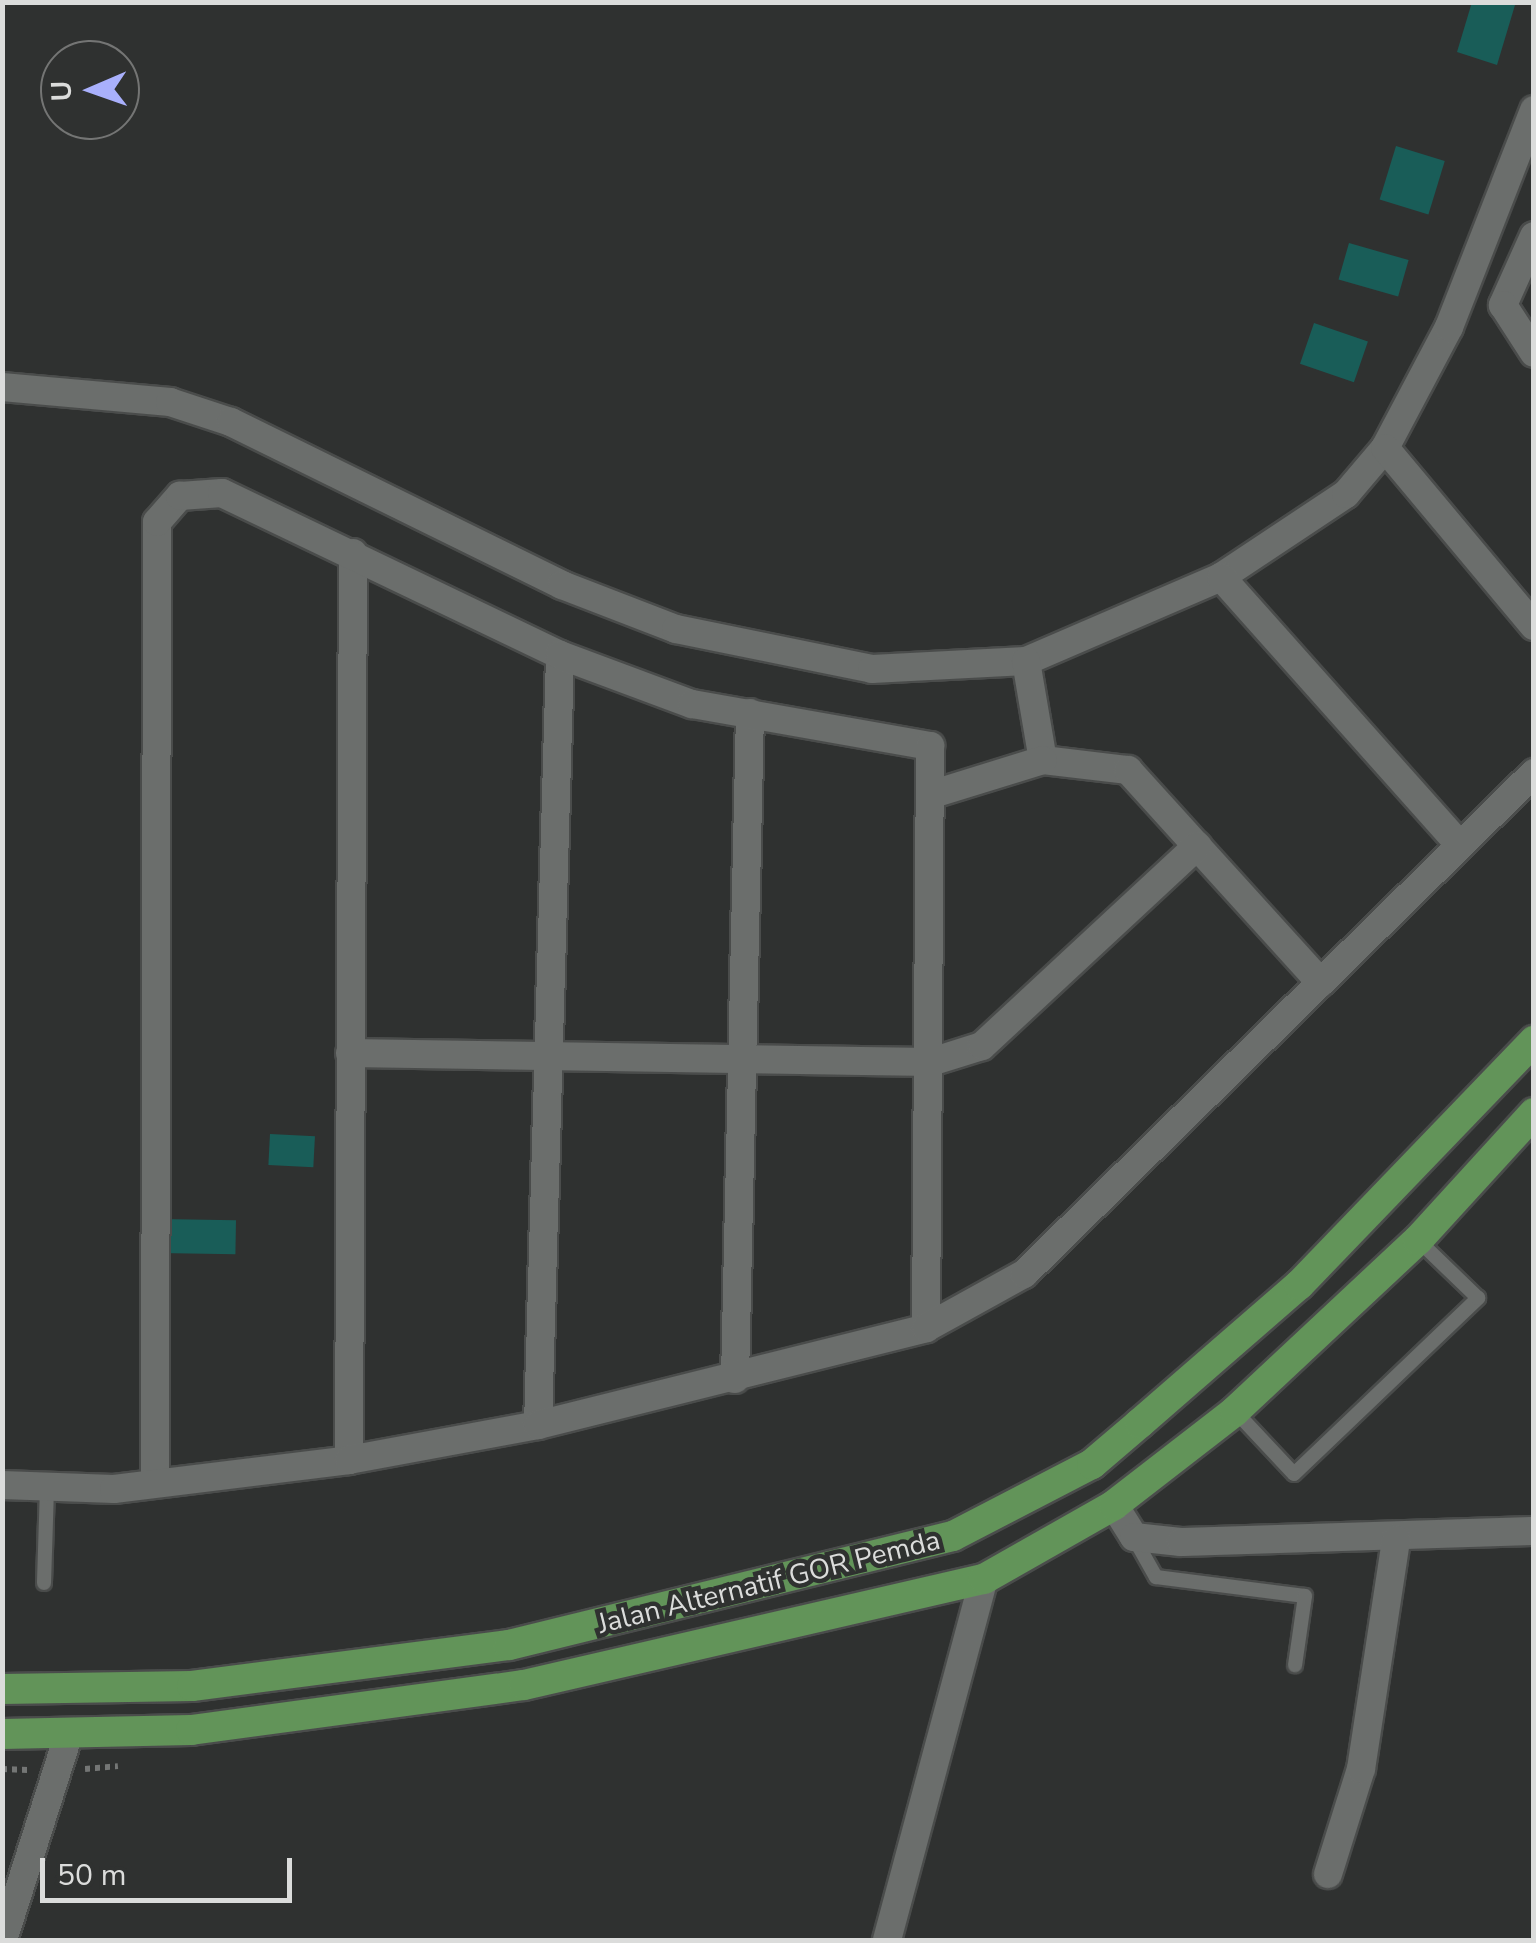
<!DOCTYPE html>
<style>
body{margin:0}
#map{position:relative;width:1536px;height:1943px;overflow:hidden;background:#2f3130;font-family:"Nunito Sans",sans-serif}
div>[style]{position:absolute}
.building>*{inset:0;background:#195d58;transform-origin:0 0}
.path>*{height:6px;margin-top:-3px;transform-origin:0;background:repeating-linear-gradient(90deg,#747675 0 5px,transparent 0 10px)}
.roads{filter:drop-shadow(2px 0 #4a4c4b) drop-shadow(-2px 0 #4a4c4b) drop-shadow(0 2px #4a4c4b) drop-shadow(0 -2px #4a4c4b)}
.lane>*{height:14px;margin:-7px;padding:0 7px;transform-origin:7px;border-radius:7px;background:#6b6e6c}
.street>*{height:28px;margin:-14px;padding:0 14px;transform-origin:14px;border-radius:14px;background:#6b6e6c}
.primary>*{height:30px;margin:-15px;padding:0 15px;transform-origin:15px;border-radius:15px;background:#629459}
span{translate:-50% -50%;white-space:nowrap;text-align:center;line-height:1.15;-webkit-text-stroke:9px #2f3130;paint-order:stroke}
.street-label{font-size:28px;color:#dbdcdb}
.frame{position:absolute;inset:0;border:5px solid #dbdcdb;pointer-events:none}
.north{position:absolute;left:40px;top:40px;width:100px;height:100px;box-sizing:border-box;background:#2f3130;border:2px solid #747574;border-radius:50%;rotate:268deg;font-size:28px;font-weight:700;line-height:40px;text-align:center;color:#dbdcdb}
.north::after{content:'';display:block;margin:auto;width:35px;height:45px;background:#a9b0fc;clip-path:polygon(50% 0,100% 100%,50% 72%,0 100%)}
.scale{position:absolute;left:40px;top:1858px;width:252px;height:45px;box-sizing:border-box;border:5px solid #dbdcdb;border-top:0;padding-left:12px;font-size:30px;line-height:35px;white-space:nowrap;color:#dbdcdb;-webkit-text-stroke:8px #2f3130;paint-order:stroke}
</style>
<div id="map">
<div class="building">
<div style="clip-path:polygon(1472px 2px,1515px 5px,1497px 65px,1457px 52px)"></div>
<div style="left:1396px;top:146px;width:51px;height:56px;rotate:17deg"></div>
<div style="left:1349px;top:243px;width:62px;height:38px;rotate:16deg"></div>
<div style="left:1314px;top:323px;width:57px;height:43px;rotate:19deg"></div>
<div style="left:270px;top:1134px;width:45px;height:31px;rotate:3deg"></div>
<div style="left:159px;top:1219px;width:77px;height:34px;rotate:1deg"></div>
</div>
<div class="path">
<div style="left:2px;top:1769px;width:26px;rotate:2deg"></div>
<div style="left:85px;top:1769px;width:33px;rotate:-5deg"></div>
</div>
<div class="roads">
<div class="lane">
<div style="left:1235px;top:1411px;width:86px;rotate:46.9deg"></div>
<div style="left:1294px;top:1474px;width:255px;rotate:-43.7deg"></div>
<div style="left:1478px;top:1298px;width:83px;rotate:-136deg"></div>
<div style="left:1134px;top:1538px;width:45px;rotate:60.6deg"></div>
<div style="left:1156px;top:1577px;width:150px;rotate:7.3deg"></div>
<div style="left:1305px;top:1596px;width:70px;rotate:98.2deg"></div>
<div style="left:44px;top:1583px;width:94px;rotate:-88.2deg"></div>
</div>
<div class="street">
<div style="left:1534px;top:236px;width:76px;rotate:114.2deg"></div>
<div style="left:1503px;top:305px;width:57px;rotate:57.1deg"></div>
<div style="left:2px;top:387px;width:169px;rotate:5.1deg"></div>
<div style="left:170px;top:402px;width:64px;rotate:18.2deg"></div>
<div style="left:231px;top:422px;width:369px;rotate:26.2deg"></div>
<div style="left:562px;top:585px;width:122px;rotate:21.1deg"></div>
<div style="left:676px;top:629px;width:200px;rotate:11.5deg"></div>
<div style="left:872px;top:669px;width:154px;rotate:-3deg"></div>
<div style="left:1026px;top:661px;width:212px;rotate:-23.3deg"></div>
<div style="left:1221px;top:577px;width:150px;rotate:-33.6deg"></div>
<div style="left:1346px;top:494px;width:60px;rotate:-49.7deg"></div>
<div style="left:1385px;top:448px;width:137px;rotate:-62.1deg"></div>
<div style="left:1449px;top:327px;width:233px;rotate:-68.6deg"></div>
<div style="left:1385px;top:448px;width:232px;rotate:50.1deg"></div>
<div style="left:1221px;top:577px;width:358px;rotate:48.3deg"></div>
<div style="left:1026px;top:661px;width:100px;rotate:80.3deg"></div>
<div style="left:1043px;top:760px;width:86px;rotate:6.7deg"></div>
<div style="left:1128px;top:770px;width:287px;rotate:47.8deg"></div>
<div style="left:930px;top:795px;width:118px;rotate:-17.2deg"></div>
<div style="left:350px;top:1053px;width:581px;rotate:0.89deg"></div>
<div style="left:931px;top:1062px;width:53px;rotate:-17.4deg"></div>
<div style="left:982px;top:1046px;width:294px;rotate:-42.9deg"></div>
<div style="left:735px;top:1379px;width:666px;rotate:-88.71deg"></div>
<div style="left:538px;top:1425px;width:770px;rotate:-88.36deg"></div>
<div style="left:349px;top:1460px;width:907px;rotate:-89.75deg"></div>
<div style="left:155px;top:1482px;width:960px;rotate:-89.88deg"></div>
<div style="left:157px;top:522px;width:35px;rotate:-49deg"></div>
<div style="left:180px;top:496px;width:42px;rotate:-4.1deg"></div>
<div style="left:222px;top:493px;width:375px;rotate:25.6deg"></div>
<div style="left:560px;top:655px;width:141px;rotate:20.4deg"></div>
<div style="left:692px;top:704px;width:242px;rotate:10deg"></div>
<div style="left:930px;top:746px;width:582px;rotate:90.39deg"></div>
<div style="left:2px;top:1485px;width:112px;rotate:2deg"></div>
<div style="left:114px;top:1489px;width:237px;rotate:-7deg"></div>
<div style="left:349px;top:1460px;width:192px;rotate:-10.5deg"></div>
<div style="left:538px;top:1425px;width:400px;rotate:-14deg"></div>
<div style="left:926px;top:1328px;width:112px;rotate:-28.9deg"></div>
<div style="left:1024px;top:1274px;width:715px;rotate:-44.49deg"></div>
<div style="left:1114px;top:1505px;width:38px;rotate:58deg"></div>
<div style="left:1134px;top:1537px;width:47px;rotate:6.1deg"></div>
<div style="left:1181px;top:1542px;width:353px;rotate:-1.8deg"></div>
<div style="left:1328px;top:1874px;width:110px;rotate:-72.6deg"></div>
<div style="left:1361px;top:1769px;width:232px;rotate:-81.3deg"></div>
<div style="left:3px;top:1940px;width:214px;rotate:-72.3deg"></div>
<div style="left:887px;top:1940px;width:374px;rotate:-75deg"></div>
</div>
<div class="primary">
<div style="left:2px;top:1689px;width:190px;rotate:-0.9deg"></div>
<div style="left:192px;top:1686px;width:320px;rotate:-7.4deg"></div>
<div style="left:509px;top:1645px;width:457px;rotate:-13.8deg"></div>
<div style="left:953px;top:1536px;width:157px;rotate:-27.4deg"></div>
<div style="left:1092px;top:1464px;width:63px;rotate:-40.5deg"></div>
<div style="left:1140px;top:1423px;width:211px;rotate:-41deg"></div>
<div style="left:1299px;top:1285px;width:339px;rotate:-46.1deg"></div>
<div style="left:2px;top:1734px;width:189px;rotate:-1.2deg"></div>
<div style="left:191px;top:1730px;width:336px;rotate:-7.7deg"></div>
<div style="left:524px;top:1685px;width:472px;rotate:-13deg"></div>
<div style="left:984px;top:1579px;width:150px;rotate:-29.6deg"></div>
<div style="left:1114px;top:1505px;width:153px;rotate:-37.8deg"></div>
<div style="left:1235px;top:1411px;width:250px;rotate:-43.1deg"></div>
<div style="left:1418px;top:1240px;width:172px;rotate:-47.6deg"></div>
</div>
</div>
<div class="street-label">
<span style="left:769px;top:1582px;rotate:-14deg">Jalan Alternatif GOR Pemda</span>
</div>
<div class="frame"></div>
<div class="north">U</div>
<div class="scale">50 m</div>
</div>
